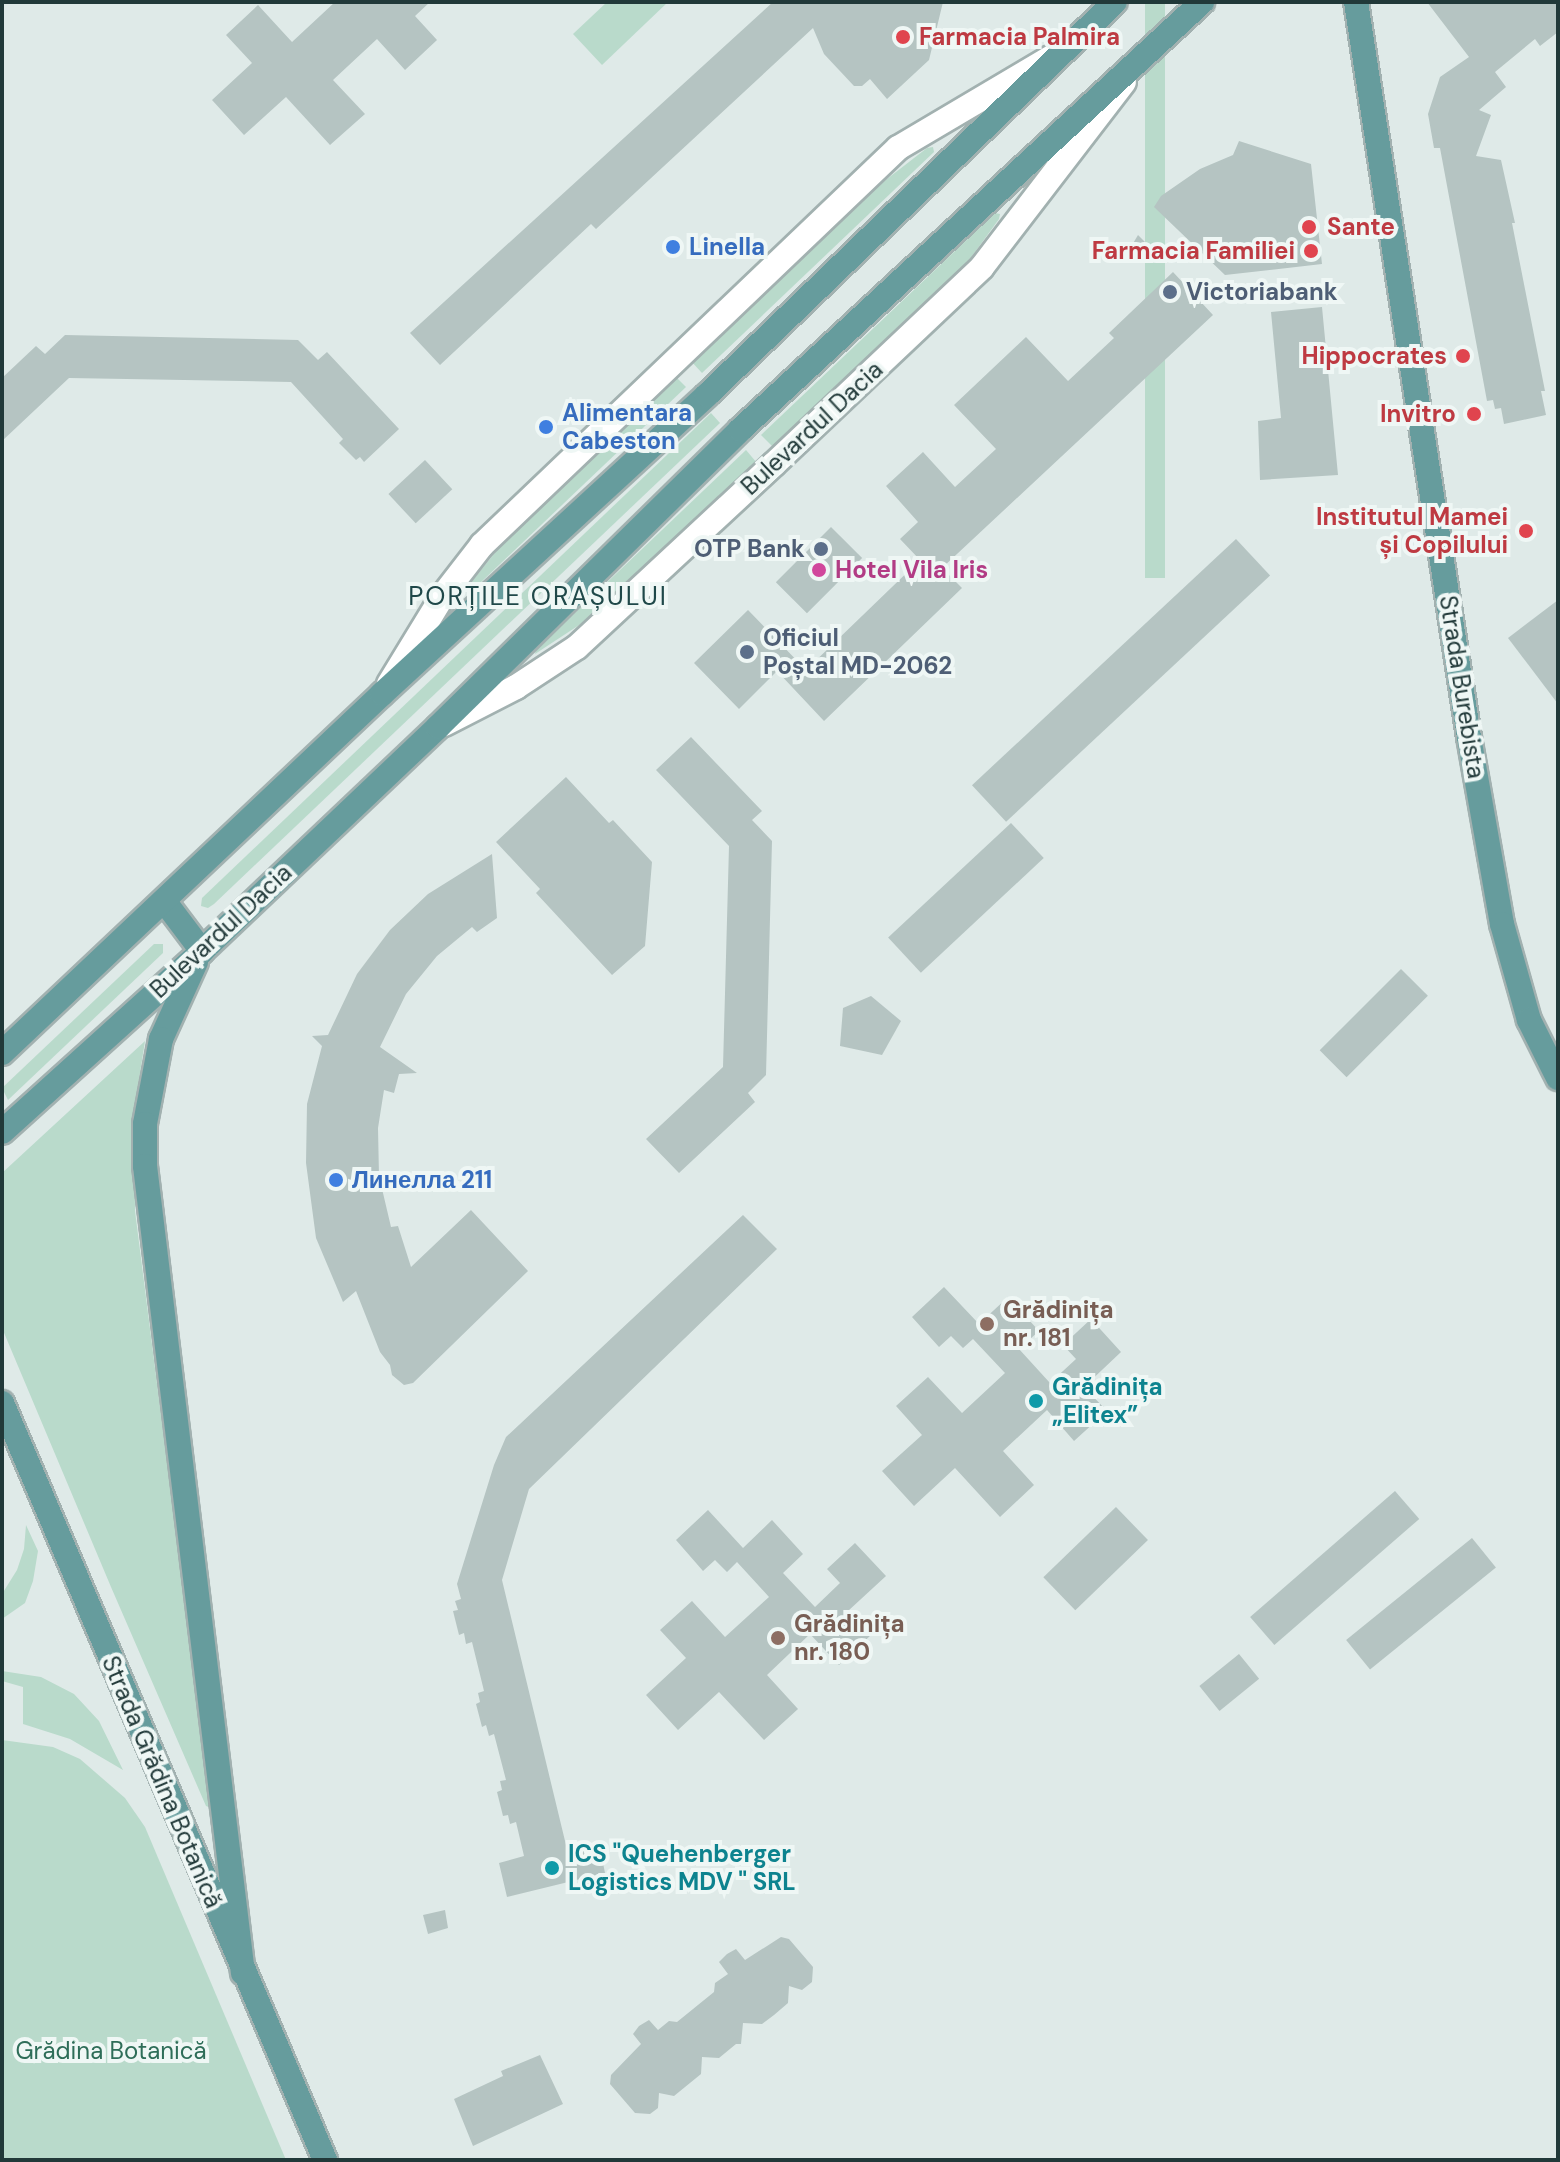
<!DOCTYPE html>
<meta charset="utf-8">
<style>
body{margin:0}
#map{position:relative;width:1560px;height:2162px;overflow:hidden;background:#dfeae8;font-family:"DM Sans",sans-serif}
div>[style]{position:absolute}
.green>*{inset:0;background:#b9dacb;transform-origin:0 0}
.building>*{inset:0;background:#b5c4c2;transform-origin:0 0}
.roads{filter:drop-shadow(2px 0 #a2b1b0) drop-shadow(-2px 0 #a2b1b0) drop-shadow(0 2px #a2b1b0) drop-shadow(0 -2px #a2b1b0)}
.minor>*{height:24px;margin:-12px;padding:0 12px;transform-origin:12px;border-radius:12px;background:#fff}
.major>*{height:24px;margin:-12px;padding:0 12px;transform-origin:12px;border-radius:12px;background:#669c9d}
.dots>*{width:22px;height:22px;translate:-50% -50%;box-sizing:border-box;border:4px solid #eff7f5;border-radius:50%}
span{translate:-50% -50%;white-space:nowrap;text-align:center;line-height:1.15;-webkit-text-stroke:8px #eff7f5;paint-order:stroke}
.health-label{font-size:24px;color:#be3a42;font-weight:700}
.left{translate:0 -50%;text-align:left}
.right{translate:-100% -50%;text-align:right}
.shop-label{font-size:24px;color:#366cbe;font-weight:700}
.service-label{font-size:24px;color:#4e5e75;font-weight:700}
.street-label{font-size:24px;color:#213939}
.hotel-label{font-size:24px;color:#b23c85;font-weight:700}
.education-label{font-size:24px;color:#785e54;font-weight:700}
.culture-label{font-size:24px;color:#0d838f;font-weight:700}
.park-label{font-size:24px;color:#2e6d58}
.neighbourhood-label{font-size:26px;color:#1f4849;letter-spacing:2px}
.frame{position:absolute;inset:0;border:4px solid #213939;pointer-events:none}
</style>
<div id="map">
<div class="green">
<div style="clip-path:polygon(607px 2px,668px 2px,602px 65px,573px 34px)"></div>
<div style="left:1145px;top:2px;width:20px;height:576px"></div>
<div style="clip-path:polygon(933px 147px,934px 152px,702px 373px,690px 360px,865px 196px,927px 148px)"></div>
<div style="clip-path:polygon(995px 213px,1000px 214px,999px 219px,967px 263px,773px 447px,761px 435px)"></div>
<div style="clip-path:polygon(674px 375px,686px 387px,478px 585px,465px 590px,518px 524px)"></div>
<div style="clip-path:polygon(711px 413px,720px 423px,214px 904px,208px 908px,201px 906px,202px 898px)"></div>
<div style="clip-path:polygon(746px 450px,757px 463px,599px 612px,535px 654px,536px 650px)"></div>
<div style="clip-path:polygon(154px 944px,163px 944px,163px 953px,8px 1100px,2px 1088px)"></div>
<div style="clip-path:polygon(145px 1041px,134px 1111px,135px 1211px,211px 1808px,206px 1806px,111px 1587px,2px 1328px,2px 1173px)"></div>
<div style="clip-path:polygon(26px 1525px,38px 1551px,33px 1581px,25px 1603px,2px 1619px,2px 1594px,17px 1570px,24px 1549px)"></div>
<div style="clip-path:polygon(2px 1671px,41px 1677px,74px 1694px,99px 1721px,123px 1770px,70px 1739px,23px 1724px,23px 1687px,2px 1681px)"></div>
<div style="clip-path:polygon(2px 1740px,53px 1747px,80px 1759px,125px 1798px,145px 1827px,286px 2160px,2px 2160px)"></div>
</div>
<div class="building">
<div style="clip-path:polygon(335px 2px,430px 2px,415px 16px,437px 40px,405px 70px,377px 39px,333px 80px,365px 114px,330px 145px,286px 97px,244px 135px,212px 100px,252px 63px,226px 35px,258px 5px,292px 42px)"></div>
<div style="clip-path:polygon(773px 2px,943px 2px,929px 60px,887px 99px,870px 79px,862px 86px,854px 86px,824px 54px,813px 28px,596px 229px,591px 224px,440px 365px,410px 333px)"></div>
<div style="clip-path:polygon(1427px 2px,1558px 2px,1558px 32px,1540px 46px,1535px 39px,1495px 72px,1506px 87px,1479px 110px,1491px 115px,1476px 156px,1501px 160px,1515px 223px,1512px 223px,1545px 391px,1541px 391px,1546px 415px,1504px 424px,1501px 408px,1495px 409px,1493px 400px,1487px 401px,1440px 148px,1434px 148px,1428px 114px,1440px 77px,1469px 57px)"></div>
<div style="clip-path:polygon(1239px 141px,1311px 164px,1322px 264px,1225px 275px,1154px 207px,1161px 196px,1200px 169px,1233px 155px)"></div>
<div style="clip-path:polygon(1138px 235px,1158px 255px,1122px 262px)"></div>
<div style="clip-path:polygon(1173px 272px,1213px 315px,942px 568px,962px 588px,824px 721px,777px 671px,739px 709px,694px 663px,748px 610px,806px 670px,920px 560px,900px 539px,918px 522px,886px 486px,923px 452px,955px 487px,996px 449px,954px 405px,1026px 337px,1068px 381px,1114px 338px,1109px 333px)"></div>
<div style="clip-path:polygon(1322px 307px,1338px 475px,1260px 480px,1258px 421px,1281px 418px,1271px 312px)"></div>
<div style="clip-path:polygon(65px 335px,298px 340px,318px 360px,327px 352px,399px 429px,364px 462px,360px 457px,356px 460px,339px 443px,343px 439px,291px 382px,69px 378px,2px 441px,2px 378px,36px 346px,45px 354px)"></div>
<div style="left:425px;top:460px;width:40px;height:50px;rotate:47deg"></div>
<div style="left:831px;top:527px;width:44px;height:78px;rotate:45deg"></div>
<div style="left:1236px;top:539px;width:50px;height:361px;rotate:47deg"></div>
<div style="clip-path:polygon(1558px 600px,1558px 704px,1508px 638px)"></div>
<div style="clip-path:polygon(691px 737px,762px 811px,752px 820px,772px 841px,766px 1075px,748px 1093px,755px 1102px,679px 1173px,646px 1139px,723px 1067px,729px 846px,656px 770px)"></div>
<div style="clip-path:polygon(566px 777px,609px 823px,613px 820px,652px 862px,645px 946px,612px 975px,536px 893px,540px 889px,496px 842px)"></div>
<div style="left:1011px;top:823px;width:48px;height:168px;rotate:47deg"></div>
<div style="clip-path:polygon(492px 854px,497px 918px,477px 932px,472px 927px,437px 956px,406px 994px,380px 1047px,417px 1073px,399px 1074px,394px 1093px,384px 1090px,378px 1128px,379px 1176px,391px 1227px,398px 1226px,411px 1267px,471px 1210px,528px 1271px,413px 1383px,404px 1385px,392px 1375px,390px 1365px,380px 1352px,356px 1291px,343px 1302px,316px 1238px,306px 1163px,307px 1104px,322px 1046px,312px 1036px,328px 1035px,357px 974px,390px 930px,428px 894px)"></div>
<div style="left:1401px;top:969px;width:38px;height:115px;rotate:45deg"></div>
<div style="clip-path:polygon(871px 996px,901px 1021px,882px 1055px,840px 1046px,843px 1008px)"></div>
<div style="clip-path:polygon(743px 1215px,777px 1249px,529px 1489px,502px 1580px,566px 1845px,575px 1842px,579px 1852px,600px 1848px,605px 1873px,507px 1897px,499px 1863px,524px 1856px,516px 1822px,510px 1824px,508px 1815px,503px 1816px,497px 1792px,502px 1790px,500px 1781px,506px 1780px,494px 1734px,489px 1736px,486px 1725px,482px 1727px,476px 1704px,480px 1702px,478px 1693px,484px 1691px,472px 1642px,466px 1644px,464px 1633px,459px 1635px,453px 1611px,458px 1610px,455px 1601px,461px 1599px,457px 1584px,494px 1465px,506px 1437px)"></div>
<div style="clip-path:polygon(944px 1287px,979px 1324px,1008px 1297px,1039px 1331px,1019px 1349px,1050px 1383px,1076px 1359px,1063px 1345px,1091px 1319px,1121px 1352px,1084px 1387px,1107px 1411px,1074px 1441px,1047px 1410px,1003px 1451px,1034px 1485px,1000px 1517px,955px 1468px,914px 1506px,882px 1471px,922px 1435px,896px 1406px,928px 1377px,962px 1413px,1005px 1373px,973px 1339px,963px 1348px,951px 1336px,939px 1347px,912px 1317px)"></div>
<div style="left:1395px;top:1491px;width:37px;height:192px;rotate:49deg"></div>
<div style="left:1116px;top:1507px;width:46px;height:101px;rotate:46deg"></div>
<div style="clip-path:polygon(708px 1510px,743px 1548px,772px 1520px,803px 1554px,783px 1573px,815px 1607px,840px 1583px,827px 1569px,855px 1543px,886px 1576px,848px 1611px,871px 1635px,839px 1665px,810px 1634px,767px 1675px,798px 1709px,764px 1740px,719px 1692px,678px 1730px,646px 1695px,686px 1658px,660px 1630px,692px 1601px,725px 1637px,769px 1597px,737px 1562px,727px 1572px,715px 1560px,703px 1571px,676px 1540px)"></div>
<div style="left:1472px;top:1538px;width:38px;height:162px;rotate:51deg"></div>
<div style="left:1239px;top:1654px;width:32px;height:51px;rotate:51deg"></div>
<div style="clip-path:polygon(445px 1910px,448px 1928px,428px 1934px,423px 1915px)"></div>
<div style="clip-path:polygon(781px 1937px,789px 1939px,813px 1967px,812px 1982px,802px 1990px,789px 1986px,788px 2003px,774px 2015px,762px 2024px,743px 2023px,741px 2044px,736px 2044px,719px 2058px,702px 2057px,701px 2074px,674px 2096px,659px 2093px,658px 2108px,650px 2114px,635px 2113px,610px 2084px,611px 2075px,641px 2044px,633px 2034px,639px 2026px,649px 2020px,658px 2030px,669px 2021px,677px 2022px,714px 1992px,715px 1983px,728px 1974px,719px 1962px,727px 1954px,736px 1949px,745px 1960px)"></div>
<div style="clip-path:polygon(540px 2055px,563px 2104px,473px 2146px,454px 2099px,503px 2076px,501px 2071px)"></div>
</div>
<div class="roads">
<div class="minor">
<div style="left:389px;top:684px;width:105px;rotate:-58.6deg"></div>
<div style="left:444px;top:594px;width:62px;rotate:-52.2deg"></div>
<div style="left:482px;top:545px;width:575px;rotate:-43.66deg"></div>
<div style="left:898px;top:148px;width:177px;rotate:-30.6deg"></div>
<div style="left:444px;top:724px;width:81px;rotate:-27.2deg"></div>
<div style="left:516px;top:687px;width:73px;rotate:-33.3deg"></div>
<div style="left:577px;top:647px;width:269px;rotate:-42.9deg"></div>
<div style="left:774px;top:464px;width:286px;rotate:-43.4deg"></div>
<div style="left:982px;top:267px;width:233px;rotate:-52.5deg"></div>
</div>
<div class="major">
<div style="left:1356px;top:2px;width:744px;rotate:81.26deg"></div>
<div style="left:1469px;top:737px;width:190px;rotate:80deg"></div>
<div style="left:1502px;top:924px;width:100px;rotate:74.3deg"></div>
<div style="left:1529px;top:1020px;width:65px;rotate:63.4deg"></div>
<div style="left:165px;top:902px;width:61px;rotate:52.9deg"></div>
<div style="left:196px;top:962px;width:85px;rotate:114.4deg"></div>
<div style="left:161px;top:1039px;width:86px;rotate:100.7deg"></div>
<div style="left:145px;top:1124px;width:42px;rotate:90deg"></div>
<div style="left:145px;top:1166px;width:813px;rotate:83.08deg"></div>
<div style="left:2px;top:1053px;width:523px;rotate:-43.37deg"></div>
<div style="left:382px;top:694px;width:442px;rotate:-42.6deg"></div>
<div style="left:707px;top:395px;width:566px;rotate:-43.93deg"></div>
<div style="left:2px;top:1132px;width:270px;rotate:-42.1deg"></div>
<div style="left:202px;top:951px;width:325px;rotate:-43.5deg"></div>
<div style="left:438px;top:727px;width:424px;rotate:-44.5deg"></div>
<div style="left:740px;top:430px;width:630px;rotate:-42.81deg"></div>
<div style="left:2px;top:1403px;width:823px;rotate:66.89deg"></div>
</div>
</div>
<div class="dots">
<div style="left:903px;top:37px;background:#e0444e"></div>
<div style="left:1309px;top:227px;background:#e0444e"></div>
<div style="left:673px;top:247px;background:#3f7fe0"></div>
<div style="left:1311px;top:251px;background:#e0444e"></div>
<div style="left:1170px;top:292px;background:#5c6f8a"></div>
<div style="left:1463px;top:356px;background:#e0444e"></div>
<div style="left:1474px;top:414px;background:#e0444e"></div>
<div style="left:546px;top:427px;background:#3f7fe0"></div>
<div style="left:1526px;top:531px;background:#e0444e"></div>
<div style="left:821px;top:549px;background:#5c6f8a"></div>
<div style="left:819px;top:570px;background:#d1479c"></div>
<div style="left:747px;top:652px;background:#5c6f8a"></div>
<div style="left:336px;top:1180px;background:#3f7fe0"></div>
<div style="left:987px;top:1324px;background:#8d6e63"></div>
<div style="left:1036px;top:1401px;background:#0f9aa8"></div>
<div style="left:778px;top:1638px;background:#8d6e63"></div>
<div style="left:552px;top:1868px;background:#0f9aa8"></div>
</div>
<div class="health-label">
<span class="left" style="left:919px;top:37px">Farmacia Palmira</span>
<span class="left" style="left:1327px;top:227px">Sante</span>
<span class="right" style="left:1295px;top:251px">Farmacia Familiei</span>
<span class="right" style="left:1447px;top:356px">Hippocrates</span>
<span class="right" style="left:1456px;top:414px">Invitro</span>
<span class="right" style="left:1508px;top:531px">Institutul Mamei<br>și Copilului</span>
</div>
<div class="shop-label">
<span class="left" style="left:689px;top:247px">Linella</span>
<span class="left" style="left:562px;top:427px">Alimentara<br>Cabeston</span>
<span class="left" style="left:352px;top:1180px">Линелла 211</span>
</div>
<div class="service-label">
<span class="left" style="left:1186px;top:292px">Victoriabank</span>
<span class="right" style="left:805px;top:549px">OTP Bank</span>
<span class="left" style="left:763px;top:652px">Oficiul<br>Poștal MD-2062</span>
</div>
<div class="street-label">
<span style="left:812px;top:428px;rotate:-43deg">Bulevardul Dacia</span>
<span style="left:1462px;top:687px;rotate:81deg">Strada Burebista</span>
<span style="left:221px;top:931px;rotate:-43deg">Bulevardul Dacia</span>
<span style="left:162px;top:1782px;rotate:67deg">Strada Grădina Botanică</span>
</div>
<div class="hotel-label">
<span class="left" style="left:835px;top:570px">Hotel Vila Iris</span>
</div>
<div class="education-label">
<span class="left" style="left:1003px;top:1324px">Grădinița<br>nr. 181</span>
<span class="left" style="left:794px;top:1638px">Grădinița<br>nr. 180</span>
</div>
<div class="culture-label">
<span class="left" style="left:1052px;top:1401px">Grădinița<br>„Elitex”</span>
<span class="left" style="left:568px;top:1868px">ICS "Quehenberger<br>Logistics MDV " SRL</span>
</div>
<div class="park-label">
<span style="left:111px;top:2051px">Grădina Botanică</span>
</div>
<div class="neighbourhood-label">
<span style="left:538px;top:597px">PORȚILE ORAȘULUI</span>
</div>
<div class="frame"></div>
</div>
